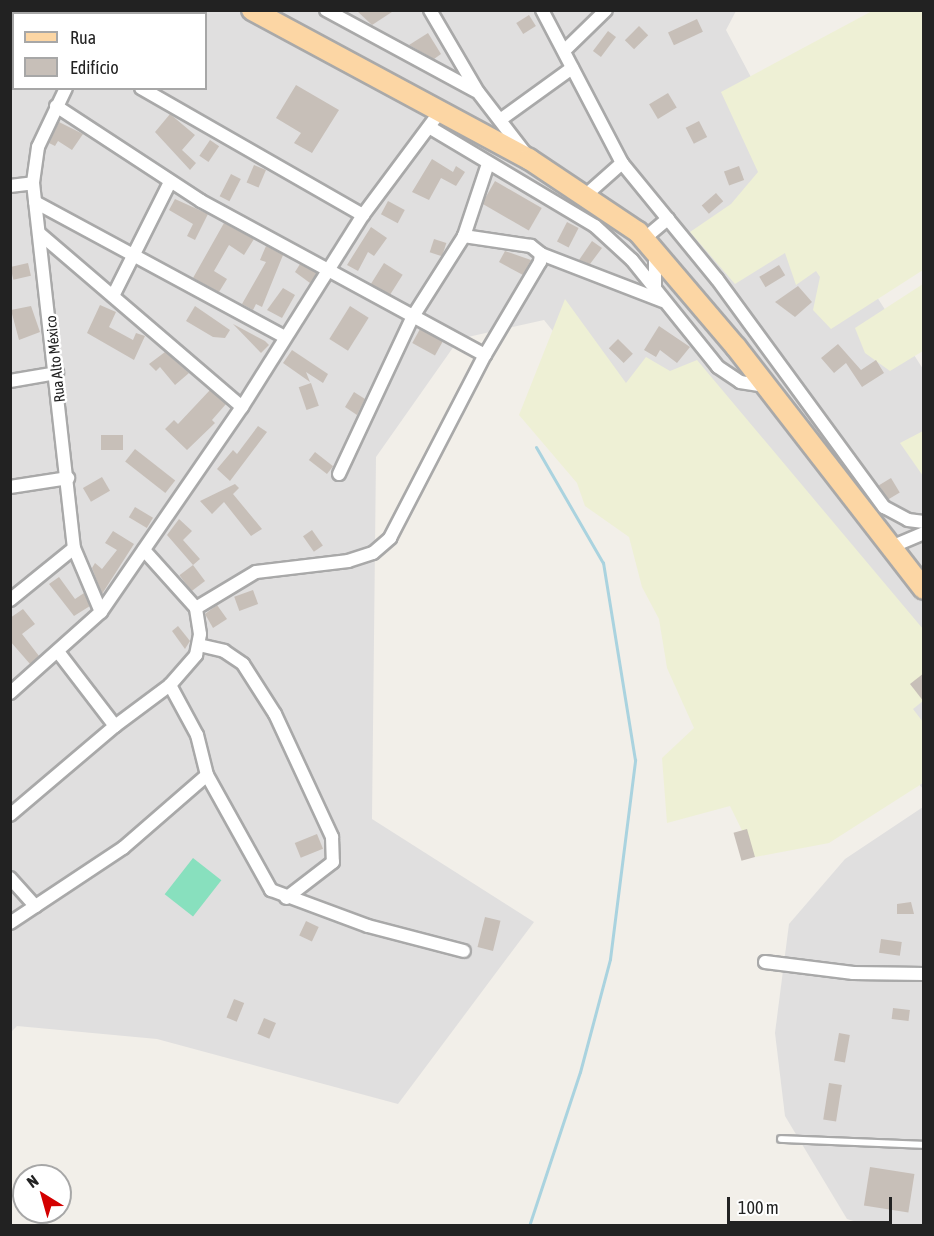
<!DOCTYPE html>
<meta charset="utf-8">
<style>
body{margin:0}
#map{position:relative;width:934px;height:1236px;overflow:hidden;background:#f2efe9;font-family:"Asap Condensed",sans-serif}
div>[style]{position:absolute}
.residential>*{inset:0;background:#e0dfdf}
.farmland>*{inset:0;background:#eef0d5}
.pitch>*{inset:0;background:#88e0be;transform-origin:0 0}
.stream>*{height:3px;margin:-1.5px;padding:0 1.5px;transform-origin:1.5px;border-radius:1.5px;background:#aad3df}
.building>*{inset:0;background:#c7bfb8;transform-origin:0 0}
.roads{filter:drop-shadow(2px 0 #a9a9a9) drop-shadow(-2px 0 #a9a9a9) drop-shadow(0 2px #a9a9a9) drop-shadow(0 -2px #a9a9a9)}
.service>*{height:6px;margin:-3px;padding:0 3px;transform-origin:3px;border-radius:3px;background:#fff}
.minor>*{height:12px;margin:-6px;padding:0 6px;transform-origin:6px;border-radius:6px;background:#fff}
.primary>*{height:20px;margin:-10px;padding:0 10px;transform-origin:10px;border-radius:10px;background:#fcd6a4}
span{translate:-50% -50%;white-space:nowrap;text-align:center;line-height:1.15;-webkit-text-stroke:5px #fff;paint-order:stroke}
.street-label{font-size:15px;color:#222}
.frame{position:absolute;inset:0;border:12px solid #222;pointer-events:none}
.legend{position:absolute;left:12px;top:12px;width:195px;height:78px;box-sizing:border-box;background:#fff;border:2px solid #a7a7a7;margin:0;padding:8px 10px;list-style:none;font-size:18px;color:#222}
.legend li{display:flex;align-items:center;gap:12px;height:30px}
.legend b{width:30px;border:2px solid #a7a7a7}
.north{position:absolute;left:12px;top:1164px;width:60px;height:60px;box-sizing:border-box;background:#fff;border:2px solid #a7a7a7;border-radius:50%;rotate:323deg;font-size:16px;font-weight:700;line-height:24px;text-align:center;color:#222}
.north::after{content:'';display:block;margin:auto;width:21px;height:27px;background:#d40000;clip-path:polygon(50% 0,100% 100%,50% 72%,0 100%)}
.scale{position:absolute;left:727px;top:1197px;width:165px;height:27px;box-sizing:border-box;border:3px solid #222;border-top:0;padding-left:8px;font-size:18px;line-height:21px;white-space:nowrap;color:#222;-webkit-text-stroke:4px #fff;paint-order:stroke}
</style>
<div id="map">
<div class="residential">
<div style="clip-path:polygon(evenodd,11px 11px,736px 11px,726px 30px,822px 211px,923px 369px,923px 789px,544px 320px,459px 339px,376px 457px,372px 819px,534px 922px,398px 1104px,157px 1039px,17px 1026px,11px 1032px,11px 11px,14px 14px,206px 14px,206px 88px,14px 88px,14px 14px)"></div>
<div style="clip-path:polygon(923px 807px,923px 1225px,867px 1225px,847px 1219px,785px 1116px,775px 1033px,789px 924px,845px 859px)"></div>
</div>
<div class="farmland">
<div style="clip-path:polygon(874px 10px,923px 11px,923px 270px,831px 329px,813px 310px,820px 277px,816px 271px,796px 285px,785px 253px,735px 284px,690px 232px,731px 204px,758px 172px,721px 92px)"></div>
<div style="clip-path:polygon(923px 284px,923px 351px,890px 371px,865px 353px,855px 328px)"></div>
<div style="clip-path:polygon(565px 299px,626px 383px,646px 357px,670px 371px,697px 360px,923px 629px,923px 701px,913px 709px,923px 722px,923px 783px,829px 843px,755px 857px,730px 806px,667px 823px,662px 758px,694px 728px,667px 668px,659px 619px,642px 587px,629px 537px,585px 506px,577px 483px,519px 415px)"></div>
<div style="clip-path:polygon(923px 431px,923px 476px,900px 443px)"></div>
</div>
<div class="pitch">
<div style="left:193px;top:858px;width:36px;height:46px;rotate:38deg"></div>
</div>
<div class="stream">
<div style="left:529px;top:1226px;width:162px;rotate:-71.7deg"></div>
<div style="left:580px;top:1072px;width:117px;rotate:-75.1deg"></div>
<div style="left:610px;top:959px;width:201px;rotate:-82.8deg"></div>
<div style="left:635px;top:760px;width:200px;rotate:-99.2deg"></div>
<div style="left:603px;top:563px;width:134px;rotate:-120deg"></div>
</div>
<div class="building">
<div style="clip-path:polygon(356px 10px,395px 10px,372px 25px)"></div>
<div style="left:529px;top:15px;width:13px;height:15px;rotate:58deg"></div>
<div style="left:697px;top:19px;width:14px;height:32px;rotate:65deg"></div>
<div style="left:639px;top:26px;width:13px;height:20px;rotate:45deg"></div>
<div style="left:608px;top:31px;width:10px;height:25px;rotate:37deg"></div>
<div style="clip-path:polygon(428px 33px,441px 54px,434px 59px,409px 45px)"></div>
<div style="clip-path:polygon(296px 85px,339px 110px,312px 153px,294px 143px,301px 133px,276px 118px)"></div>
<div style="left:668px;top:93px;width:17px;height:22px;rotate:59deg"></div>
<div style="clip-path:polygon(170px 114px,195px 135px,182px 150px,196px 163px,190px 170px,155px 132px)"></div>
<div style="left:699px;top:121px;width:18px;height:15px;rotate:63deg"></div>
<div style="clip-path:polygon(59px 122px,83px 134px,72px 150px,58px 141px,55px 146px,49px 143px)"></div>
<div style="left:210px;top:140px;width:11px;height:19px;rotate:34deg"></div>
<div style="clip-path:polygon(432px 159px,453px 172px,456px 166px,465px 172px,456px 186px,441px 178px,429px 200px,412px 192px)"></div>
<div style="left:254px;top:165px;width:13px;height:19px;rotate:23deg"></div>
<div style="left:739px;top:166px;width:15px;height:16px;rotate:70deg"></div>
<div style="left:231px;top:174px;width:11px;height:25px;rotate:27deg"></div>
<div style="left:495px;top:181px;width:54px;height:26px;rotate:30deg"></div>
<div style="left:716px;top:193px;width:11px;height:19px;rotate:49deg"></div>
<div style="clip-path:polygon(175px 199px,208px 214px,195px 240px,187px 236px,193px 224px,169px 210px)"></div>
<div style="left:388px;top:201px;width:19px;height:15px;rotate:28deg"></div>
<div style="left:567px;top:222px;width:13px;height:22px;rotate:27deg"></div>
<div style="clip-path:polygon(224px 223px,254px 239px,244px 255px,229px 245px,214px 271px,227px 279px,219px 292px,193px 278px)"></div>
<div style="clip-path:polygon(371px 227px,387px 238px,374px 256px,368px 252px,358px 271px,347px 265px)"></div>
<div style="left:434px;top:239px;width:13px;height:14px;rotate:18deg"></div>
<div style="clip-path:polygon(592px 241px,602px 248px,590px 264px,579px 260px)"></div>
<div style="clip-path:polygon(266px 246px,283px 255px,262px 307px,256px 304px,253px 310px,242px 304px,266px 262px,260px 260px)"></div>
<div style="clip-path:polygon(505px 251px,531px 260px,523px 275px,499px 262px)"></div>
<div style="left:28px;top:263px;width:13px;height:18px;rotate:77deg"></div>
<div style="left:384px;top:263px;width:22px;height:25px;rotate:32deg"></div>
<div style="clip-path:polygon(300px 264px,317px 273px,310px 283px,295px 272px)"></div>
<div style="left:779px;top:265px;width:12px;height:23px;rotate:59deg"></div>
<div style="clip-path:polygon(798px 286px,812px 302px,795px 317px,775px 302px)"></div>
<div style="clip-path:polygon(283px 288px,295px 295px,282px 318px,267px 310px)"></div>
<div style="clip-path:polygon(100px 305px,116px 312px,109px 327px,133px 340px,136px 333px,145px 336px,134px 360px,87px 333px)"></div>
<div style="clip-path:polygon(31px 306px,40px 332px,19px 340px,11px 310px)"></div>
<div style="clip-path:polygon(195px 306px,230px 330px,225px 338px,213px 337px,186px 321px)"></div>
<div style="left:350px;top:306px;width:22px;height:39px;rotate:32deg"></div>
<div style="clip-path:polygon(233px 324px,265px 341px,269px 345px,261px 353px)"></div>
<div style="clip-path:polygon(659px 326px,690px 347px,677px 363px,660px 350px,656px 357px,644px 350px)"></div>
<div style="left:420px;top:329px;width:26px;height:16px;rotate:29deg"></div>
<div style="left:618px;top:339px;width:21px;height:13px;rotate:45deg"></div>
<div style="clip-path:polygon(838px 344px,861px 370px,876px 360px,884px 373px,862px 387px,846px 363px,834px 373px,821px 358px)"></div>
<div style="clip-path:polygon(292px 350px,328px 374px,323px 383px,306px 372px,310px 382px,283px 363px)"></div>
<div style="clip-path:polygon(165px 352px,189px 373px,175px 385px,160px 367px,156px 371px,149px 364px)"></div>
<div style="left:311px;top:383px;width:24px;height:13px;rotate:71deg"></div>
<div style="clip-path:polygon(210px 390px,226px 404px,212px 420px,215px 423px,187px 450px,165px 429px,174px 420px,178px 424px)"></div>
<div style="clip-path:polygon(354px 392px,365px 399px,357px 415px,345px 407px)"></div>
<div style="clip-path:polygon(258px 426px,267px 432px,230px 481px,217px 469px,233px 450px,237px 454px)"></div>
<div style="left:123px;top:435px;width:15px;height:22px;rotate:90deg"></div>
<div style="left:135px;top:449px;width:51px;height:16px;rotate:38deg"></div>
<div style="left:315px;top:452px;width:23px;height:10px;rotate:38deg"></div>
<div style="left:102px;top:477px;width:16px;height:22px;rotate:60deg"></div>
<div style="left:891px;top:478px;width:17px;height:14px;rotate:59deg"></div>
<div style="clip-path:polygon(235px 484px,239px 488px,233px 494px,262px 529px,251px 536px,224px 502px,212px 514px,200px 501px)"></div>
<div style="left:135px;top:507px;width:21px;height:12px;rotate:31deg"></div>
<div style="clip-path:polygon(179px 519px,192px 531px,183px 540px,200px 559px,193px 565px,167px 535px)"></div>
<div style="left:312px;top:530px;width:19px;height:11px;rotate:55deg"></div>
<div style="clip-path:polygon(113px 531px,134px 544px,102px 594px,92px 568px,95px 563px,102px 569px,117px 550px,105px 543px)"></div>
<div style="left:193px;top:565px;width:20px;height:17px;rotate:53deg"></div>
<div style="clip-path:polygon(59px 577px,75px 599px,84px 593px,90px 606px,74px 616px,49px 584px)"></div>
<div style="left:253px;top:590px;width:15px;height:20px;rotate:70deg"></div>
<div style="clip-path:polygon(217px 605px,227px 619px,213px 628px,205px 614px)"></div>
<div style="clip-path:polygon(23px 609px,35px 624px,22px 634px,39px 656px,30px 664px,10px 641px,10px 618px)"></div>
<div style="clip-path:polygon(178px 626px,190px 641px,185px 649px,172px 631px)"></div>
<div style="clip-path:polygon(924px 673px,924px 702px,910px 684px)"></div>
<div style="left:747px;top:829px;width:29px;height:14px;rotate:74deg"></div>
<div style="left:317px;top:834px;width:16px;height:24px;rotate:68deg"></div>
<div style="clip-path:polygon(911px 902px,914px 914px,897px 914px,897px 904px)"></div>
<div style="left:485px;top:917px;width:16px;height:31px;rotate:14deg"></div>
<div style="left:306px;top:921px;width:14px;height:16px;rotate:25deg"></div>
<div style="left:881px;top:939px;width:21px;height:14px;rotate:8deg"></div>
<div style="left:234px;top:999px;width:11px;height:20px;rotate:22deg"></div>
<div style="left:893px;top:1008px;width:17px;height:11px;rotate:7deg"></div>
<div style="left:264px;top:1018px;width:13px;height:17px;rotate:23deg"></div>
<div style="left:839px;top:1033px;width:11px;height:28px;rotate:10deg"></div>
<div style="left:829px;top:1083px;width:13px;height:37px;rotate:9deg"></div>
<div style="left:870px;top:1167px;width:45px;height:39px;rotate:9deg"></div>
</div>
<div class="roads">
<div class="service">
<div style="left:781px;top:1139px;width:143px;rotate:2.4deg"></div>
</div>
<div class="minor">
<div style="left:326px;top:10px;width:170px;rotate:28.4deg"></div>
<div style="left:430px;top:10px;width:95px;rotate:59.7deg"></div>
<div style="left:478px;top:92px;width:77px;rotate:52.4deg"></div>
<div style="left:542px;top:10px;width:173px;rotate:62.4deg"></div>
<div style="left:622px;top:163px;width:47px;rotate:138.5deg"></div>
<div style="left:10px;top:17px;width:4px;rotate:27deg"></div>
<div style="left:565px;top:50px;width:57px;rotate:-44.3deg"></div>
<div style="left:66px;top:88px;width:65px;rotate:115.4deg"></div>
<div style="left:38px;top:147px;width:36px;rotate:98deg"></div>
<div style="left:33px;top:183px;width:367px;rotate:83.6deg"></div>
<div style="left:74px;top:548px;width:69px;rotate:67.1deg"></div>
<div style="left:141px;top:88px;width:256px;rotate:29.8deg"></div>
<div style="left:56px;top:106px;width:173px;rotate:33.2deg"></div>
<div style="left:201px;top:201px;width:323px;rotate:28.5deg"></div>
<div style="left:500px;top:120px;width:89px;rotate:-35.8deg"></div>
<div style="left:429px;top:127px;width:193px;rotate:30.8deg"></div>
<div style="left:595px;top:226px;width:50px;rotate:42.6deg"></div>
<div style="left:632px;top:260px;width:137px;rotate:51.2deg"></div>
<div style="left:718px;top:367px;width:27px;rotate:34deg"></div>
<div style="left:740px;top:382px;width:26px;rotate:9deg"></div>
<div style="left:622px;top:163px;width:150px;rotate:50.7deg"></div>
<div style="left:717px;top:279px;width:283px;rotate:53.8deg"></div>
<div style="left:884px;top:507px;width:27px;rotate:28deg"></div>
<div style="left:908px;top:520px;width:16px;rotate:7deg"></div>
<div style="left:10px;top:186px;width:23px;rotate:-7deg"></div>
<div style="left:35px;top:202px;width:284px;rotate:28.4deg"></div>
<div style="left:39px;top:233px;width:267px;rotate:40.6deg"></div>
<div style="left:645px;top:238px;width:30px;rotate:-40deg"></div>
<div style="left:541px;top:254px;width:131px;rotate:21.1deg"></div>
<div style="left:655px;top:291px;width:40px;rotate:-90deg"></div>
<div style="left:113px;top:296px;width:127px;rotate:-63.4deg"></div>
<div style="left:10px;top:381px;width:48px;rotate:-9.7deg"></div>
<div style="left:339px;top:474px;width:172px;rotate:-64.9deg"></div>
<div style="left:412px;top:318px;width:97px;rotate:-57.6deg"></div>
<div style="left:464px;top:236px;width:76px;rotate:-71.6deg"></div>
<div style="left:10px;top:487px;width:59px;rotate:-8.8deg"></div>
<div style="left:891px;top:547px;width:36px;rotate:-23deg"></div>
<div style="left:10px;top:600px;width:82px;rotate:-39.1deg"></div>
<div style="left:196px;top:608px;width:70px;rotate:-31deg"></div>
<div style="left:256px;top:572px;width:93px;rotate:-6.8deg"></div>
<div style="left:348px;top:561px;width:26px;rotate:-18deg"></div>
<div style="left:373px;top:553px;width:23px;rotate:-41deg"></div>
<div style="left:390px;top:538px;width:206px;rotate:-62.6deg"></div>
<div style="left:485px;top:355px;width:108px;rotate:-59.4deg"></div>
<div style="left:540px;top:262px;width:8px;rotate:-83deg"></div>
<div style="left:541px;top:254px;width:13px;rotate:-141deg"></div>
<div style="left:531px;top:246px;width:68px;rotate:-171.5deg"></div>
<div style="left:199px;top:645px;width:26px;rotate:13deg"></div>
<div style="left:224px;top:651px;width:23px;rotate:34deg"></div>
<div style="left:243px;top:664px;width:59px;rotate:57.4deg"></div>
<div style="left:275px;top:714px;width:136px;rotate:65.1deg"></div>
<div style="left:332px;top:837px;width:25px;rotate:88deg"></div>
<div style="left:333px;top:862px;width:59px;rotate:142.5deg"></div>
<div style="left:59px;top:653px;width:92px;rotate:52.5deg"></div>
<div style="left:10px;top:693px;width:122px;rotate:-41.7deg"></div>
<div style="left:101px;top:612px;width:249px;rotate:-55.5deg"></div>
<div style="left:242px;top:407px;width:227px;rotate:-57.8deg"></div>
<div style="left:363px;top:215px;width:127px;rotate:-53.3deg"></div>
<div style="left:207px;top:775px;width:132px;rotate:60.9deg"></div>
<div style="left:271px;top:890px;width:103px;rotate:20.4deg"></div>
<div style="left:368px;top:926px;width:99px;rotate:14.6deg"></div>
<div style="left:10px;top:815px;width:138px;rotate:-40.3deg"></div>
<div style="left:115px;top:726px;width:69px;rotate:-36.7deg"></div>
<div style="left:170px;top:685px;width:40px;rotate:-49deg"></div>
<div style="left:196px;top:655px;width:21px;rotate:-79deg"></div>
<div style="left:200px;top:634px;width:26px;rotate:-99deg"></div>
<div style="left:196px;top:608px;width:78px;rotate:-131.9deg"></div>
<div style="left:10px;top:878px;width:38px;rotate:48deg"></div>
<div style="left:10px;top:923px;width:136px;rotate:-33.6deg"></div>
<div style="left:123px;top:848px;width:111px;rotate:-41deg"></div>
<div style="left:207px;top:775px;width:41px;rotate:-104deg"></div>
<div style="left:197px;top:735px;width:57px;rotate:-118.4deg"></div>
<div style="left:765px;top:962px;width:89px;rotate:7.1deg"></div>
<div style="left:853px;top:973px;width:71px;rotate:0.8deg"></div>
</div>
<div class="primary">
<div style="left:252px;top:10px;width:315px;rotate:28.3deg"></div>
<div style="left:529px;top:159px;width:131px;rotate:33.8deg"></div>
<div style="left:638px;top:232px;width:151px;rotate:49.6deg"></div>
<div style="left:736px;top:347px;width:306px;rotate:52.2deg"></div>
</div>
</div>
<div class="street-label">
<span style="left:55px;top:359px;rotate:-96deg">Rua Alto México</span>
</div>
<div class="frame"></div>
<ul class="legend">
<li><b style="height:8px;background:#fcd6a4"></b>Rua</li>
<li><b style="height:16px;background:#c7bfb8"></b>Edifício</li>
</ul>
<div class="north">N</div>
<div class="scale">100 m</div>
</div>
